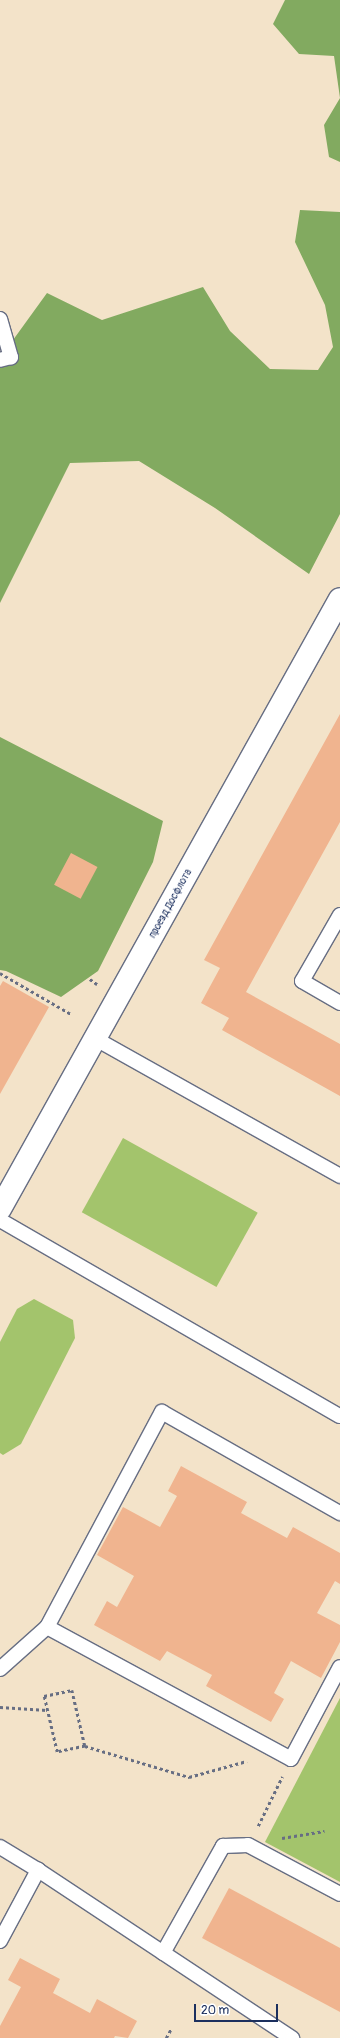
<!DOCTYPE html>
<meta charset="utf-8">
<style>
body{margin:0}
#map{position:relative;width:340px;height:2038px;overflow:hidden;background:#f3e3c9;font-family:Pangolin,sans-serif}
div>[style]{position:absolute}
.green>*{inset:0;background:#a3c46c;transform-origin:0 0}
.forest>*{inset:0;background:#82aa60}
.building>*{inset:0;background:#f0b48f;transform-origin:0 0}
.path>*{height:2.5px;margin-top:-1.25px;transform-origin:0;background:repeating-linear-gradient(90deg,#676e83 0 3px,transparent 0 6px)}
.roads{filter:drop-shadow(1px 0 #676e83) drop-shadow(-1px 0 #676e83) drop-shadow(0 1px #676e83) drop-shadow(0 -1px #676e83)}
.service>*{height:14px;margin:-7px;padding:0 7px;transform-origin:7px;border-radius:7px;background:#fff}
.minor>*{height:22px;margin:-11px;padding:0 11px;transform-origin:11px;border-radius:11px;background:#fff}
span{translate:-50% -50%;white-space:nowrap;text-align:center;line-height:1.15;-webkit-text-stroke:4px #fff;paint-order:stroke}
.street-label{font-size:10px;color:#1b2f5e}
.scale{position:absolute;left:194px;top:2004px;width:84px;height:18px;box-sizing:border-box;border:2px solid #1b2f5e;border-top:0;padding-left:5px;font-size:12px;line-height:14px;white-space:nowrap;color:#1b2f5e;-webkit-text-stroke:3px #fff;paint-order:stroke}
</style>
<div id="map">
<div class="green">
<div style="left:123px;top:1138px;width:154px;height:85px;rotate:29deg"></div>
<div style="clip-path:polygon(34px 1299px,73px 1320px,75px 1338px,21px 1444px,3px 1455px,0 1453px,0 1342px,17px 1309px)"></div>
<div style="clip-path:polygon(340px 1698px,340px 1882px,265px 1842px)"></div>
</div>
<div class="forest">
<div style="clip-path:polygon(285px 0,340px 0,340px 162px,329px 157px,324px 125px,340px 98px,334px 56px,299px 54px,273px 24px)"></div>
<div style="clip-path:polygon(300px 210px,340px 212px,340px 514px,309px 574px,215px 508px,139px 461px,70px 463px,0 603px,0 358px,47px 293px,102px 320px,203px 287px,230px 331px,270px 369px,318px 370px,333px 347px,325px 305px,295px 242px)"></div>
<div style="clip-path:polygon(0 737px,163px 821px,153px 862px,98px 971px,61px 997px,6px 971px,0 970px)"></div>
</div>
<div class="building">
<div style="clip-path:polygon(340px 714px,340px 822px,246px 992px,340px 1044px,340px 1096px,222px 1030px,229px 1018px,201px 1003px,220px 968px,204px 960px)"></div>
<div style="left:71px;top:853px;width:30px;height:36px;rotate:28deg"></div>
<div style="clip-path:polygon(3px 981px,49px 1007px,0 1094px,0 986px)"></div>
<div style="clip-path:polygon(181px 1466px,247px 1502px,241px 1513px,287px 1538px,293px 1527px,340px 1553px,340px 1584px,335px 1581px,317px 1613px,340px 1625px,340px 1642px,321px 1678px,291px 1661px,274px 1693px,284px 1699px,271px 1722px,206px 1686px,212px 1675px,167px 1651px,160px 1661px,94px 1625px,107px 1601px,117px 1607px,134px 1576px,97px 1555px,123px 1507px,160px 1527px,177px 1496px,168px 1491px)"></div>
<div style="clip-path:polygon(229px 1888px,340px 1948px,340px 2012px,202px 1938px)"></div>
<div style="clip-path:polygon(20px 1958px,60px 1979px,53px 1993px,90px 2013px,97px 1999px,137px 2021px,128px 2038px,115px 2036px,114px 2038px,0 2038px,0 2026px,21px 1987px,8px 1980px)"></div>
</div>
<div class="path">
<div style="left:0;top:973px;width:82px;rotate:30deg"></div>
<div style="left:90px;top:979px;width:9px;rotate:36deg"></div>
<div style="left:72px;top:1690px;width:57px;rotate:76.9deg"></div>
<div style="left:85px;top:1746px;width:29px;rotate:168deg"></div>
<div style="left:57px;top:1752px;width:57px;rotate:-103.1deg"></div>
<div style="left:44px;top:1696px;width:29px;rotate:-12deg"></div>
<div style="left:0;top:1707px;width:47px;rotate:3.7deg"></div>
<div style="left:85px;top:1746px;width:109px;rotate:16.6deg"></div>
<div style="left:189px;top:1777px;width:60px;rotate:-15.4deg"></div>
<div style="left:258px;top:1826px;width:55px;rotate:-63.9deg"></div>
<div style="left:282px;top:1838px;width:43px;rotate:-9.5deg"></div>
<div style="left:166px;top:2038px;width:10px;rotate:-61deg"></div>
</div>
<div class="roads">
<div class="service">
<div style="left:0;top:319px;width:40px;rotate:74deg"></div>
<div style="left:11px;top:357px;width:11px;rotate:165deg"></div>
<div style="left:340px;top:915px;width:76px;rotate:119.9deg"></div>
<div style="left:302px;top:981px;width:44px;rotate:30.1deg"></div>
<div style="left:96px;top:1039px;width:280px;rotate:29.3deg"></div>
<div style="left:0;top:1220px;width:392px;rotate:30deg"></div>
<div style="left:47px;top:1627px;width:277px;rotate:28.4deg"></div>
<div style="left:291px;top:1759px;width:104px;rotate:-62deg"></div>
<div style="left:0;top:1669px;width:63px;rotate:-41.8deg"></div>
<div style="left:47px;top:1627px;width:244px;rotate:-61.9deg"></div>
<div style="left:162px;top:1412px;width:205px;rotate:29.6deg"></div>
<div style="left:0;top:1847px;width:44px;rotate:31.2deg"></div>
<div style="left:38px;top:1870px;width:305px;rotate:33.5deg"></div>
<div style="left:0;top:1941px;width:81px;rotate:-61.8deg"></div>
<div style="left:163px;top:1953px;width:123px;rotate:-60.7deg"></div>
<div style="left:223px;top:1846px;width:25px;rotate:-2deg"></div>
<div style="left:248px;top:1845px;width:104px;rotate:28deg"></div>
</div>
<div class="minor">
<div style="left:0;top:1209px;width:698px;rotate:-60.87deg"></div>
</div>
</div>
<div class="street-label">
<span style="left:171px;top:904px;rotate:-61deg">проезд Досфлота</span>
</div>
<div class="scale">20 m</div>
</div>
